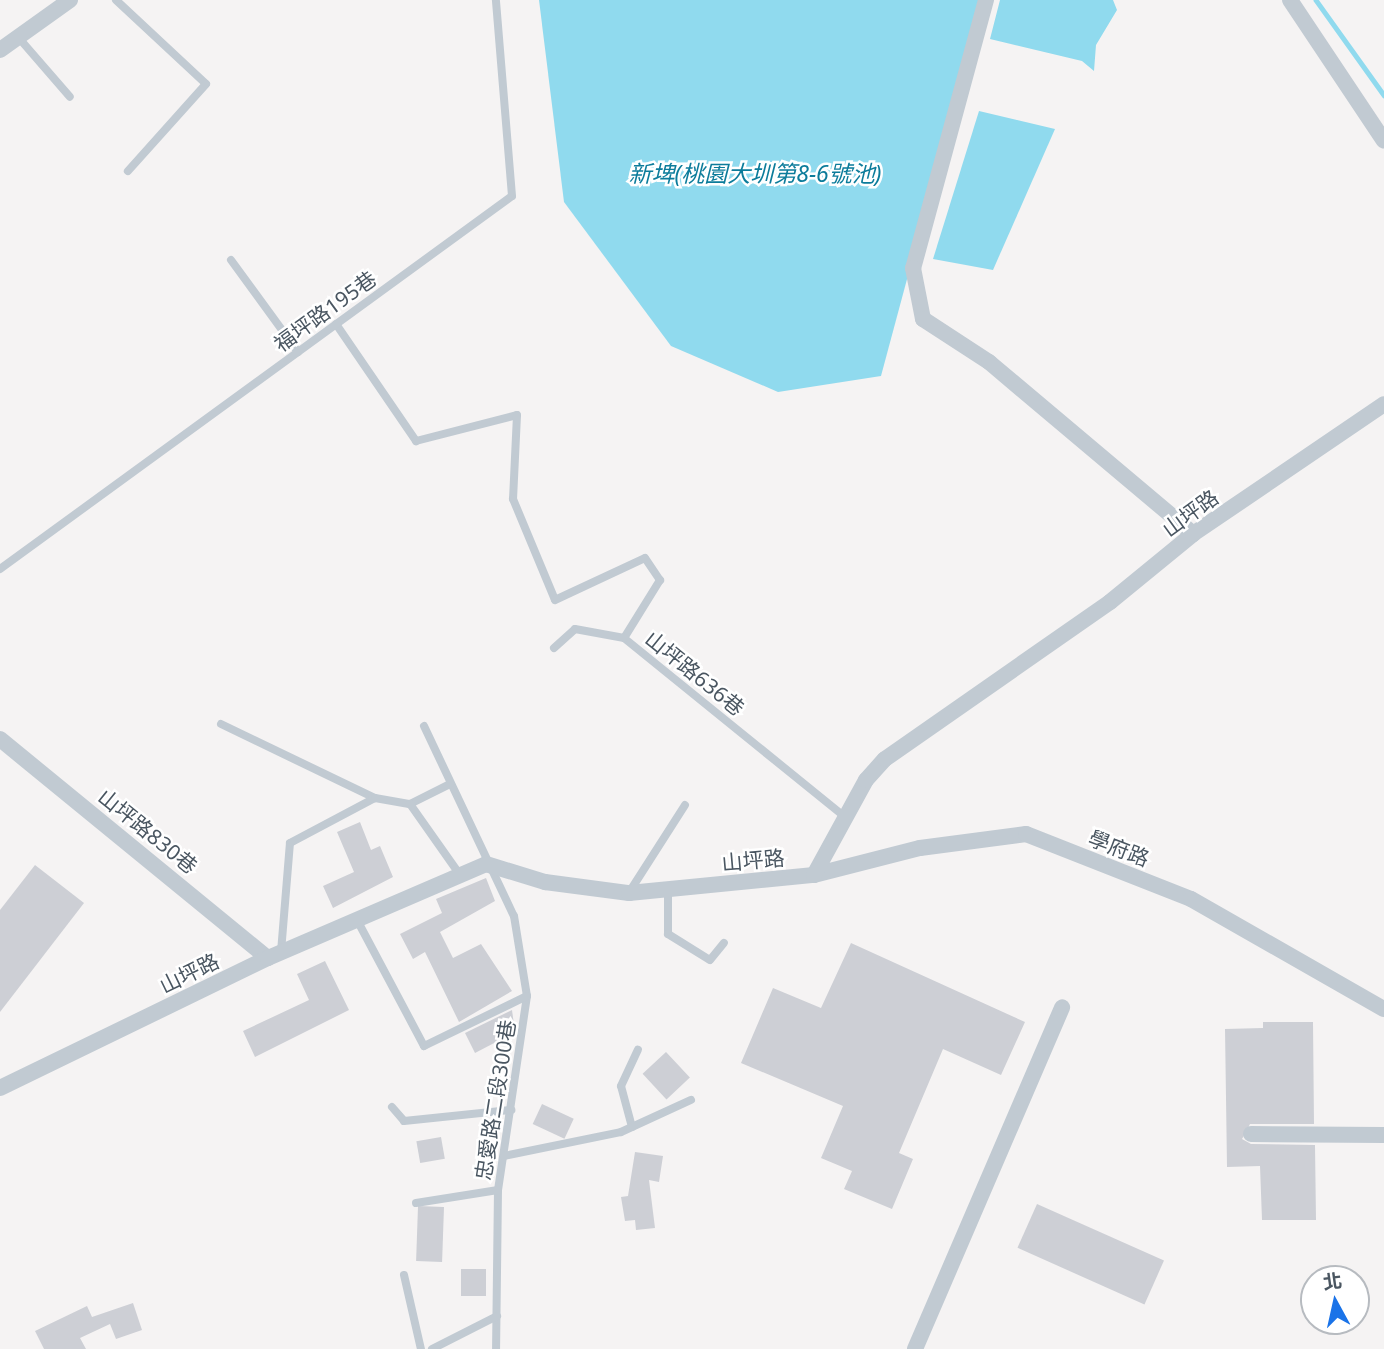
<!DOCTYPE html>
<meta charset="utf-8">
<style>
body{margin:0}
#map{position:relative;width:1384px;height:1349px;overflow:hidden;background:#f5f3f3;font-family:"Noto Sans","Noto Sans TC",sans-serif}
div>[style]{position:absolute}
.water>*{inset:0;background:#90daee}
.stream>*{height:4.5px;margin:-2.25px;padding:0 2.25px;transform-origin:2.25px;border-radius:2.25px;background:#90daee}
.building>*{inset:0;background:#cdcfd5;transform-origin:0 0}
.lane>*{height:8px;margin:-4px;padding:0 4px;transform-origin:4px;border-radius:4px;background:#c1cad2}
.street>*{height:16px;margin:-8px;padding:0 8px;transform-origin:8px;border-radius:8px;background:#c1cad2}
span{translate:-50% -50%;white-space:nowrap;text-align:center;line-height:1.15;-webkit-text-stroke:5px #fff;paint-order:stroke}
.street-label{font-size:21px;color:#4a5661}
.water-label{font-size:23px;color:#0c7c9b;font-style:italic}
.north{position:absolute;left:1300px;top:1265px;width:70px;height:70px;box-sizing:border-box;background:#fff;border:2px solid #b7bbc0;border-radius:50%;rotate:352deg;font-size:19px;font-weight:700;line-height:28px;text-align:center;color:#4a5661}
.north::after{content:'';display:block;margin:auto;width:24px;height:32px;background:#1a73e8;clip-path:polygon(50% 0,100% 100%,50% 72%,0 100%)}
</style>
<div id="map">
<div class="water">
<div style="clip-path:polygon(539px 0,982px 0,881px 376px,778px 392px,671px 346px,564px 202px)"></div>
<div style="clip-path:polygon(1000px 0,1113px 0,1117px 10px,1096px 45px,1094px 71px,1082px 61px,990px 39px)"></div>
<div style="clip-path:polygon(979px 111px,1055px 129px,993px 270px,933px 259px)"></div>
</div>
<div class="stream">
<div style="left:1316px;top:0;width:117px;rotate:54.4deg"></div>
</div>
<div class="building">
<div style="clip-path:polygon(360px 822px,371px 850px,380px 846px,393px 877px,333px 908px,323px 886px,354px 872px,337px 832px)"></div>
<div style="clip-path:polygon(35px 865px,84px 903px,0 1012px,0 910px)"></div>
<div style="clip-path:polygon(486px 878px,495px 901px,440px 932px,453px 958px,481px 944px,512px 991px,459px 1022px,425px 952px,413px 959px,400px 934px,442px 913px,436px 899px)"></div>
<div style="clip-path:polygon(851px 943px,1025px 1022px,1001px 1075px,943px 1049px,899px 1153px,913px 1159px,892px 1209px,844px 1189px,852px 1171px,821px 1158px,843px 1106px,741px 1063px,773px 988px,821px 1008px)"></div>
<div style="clip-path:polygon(325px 961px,349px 1010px,255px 1057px,243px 1031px,309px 1000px,297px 974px)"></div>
<div style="clip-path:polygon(512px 1010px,515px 1032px,475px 1053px,465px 1033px)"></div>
<div style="clip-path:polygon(1263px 1022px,1313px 1022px,1314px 1124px,1250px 1124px,1242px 1139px,1251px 1144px,1315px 1145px,1316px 1220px,1262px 1220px,1260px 1166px,1227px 1167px,1225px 1029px,1263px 1028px)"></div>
<div style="left:666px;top:1052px;width:35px;height:32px;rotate:47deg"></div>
<div style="left:542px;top:1104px;width:35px;height:22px;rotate:25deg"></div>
<div style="left:441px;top:1137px;width:22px;height:25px;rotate:80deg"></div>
<div style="clip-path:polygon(635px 1152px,663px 1156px,659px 1182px,649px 1180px,655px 1228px,636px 1230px,635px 1220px,625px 1221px,621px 1197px,628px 1196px)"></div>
<div style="left:1037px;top:1204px;width:139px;height:48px;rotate:24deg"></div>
<div style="left:444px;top:1207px;width:55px;height:26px;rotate:92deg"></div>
<div style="left:486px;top:1269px;width:27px;height:25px;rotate:90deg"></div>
<div style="clip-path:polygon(133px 1303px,142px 1330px,116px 1339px,110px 1324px,80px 1338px,86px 1349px,44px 1349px,35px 1331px,87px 1306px,92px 1317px)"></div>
</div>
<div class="lane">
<div style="left:116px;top:0;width:123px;rotate:43deg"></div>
<div style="left:206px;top:84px;width:117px;rotate:131.9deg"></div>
<div style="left:18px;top:37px;width:79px;rotate:49.1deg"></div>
<div style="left:231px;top:260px;width:114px;rotate:53.9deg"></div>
<div style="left:336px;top:324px;width:142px;rotate:55.6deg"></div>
<div style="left:416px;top:441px;width:104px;rotate:-14.4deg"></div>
<div style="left:517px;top:415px;width:84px;rotate:92.7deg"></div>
<div style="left:513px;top:499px;width:109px;rotate:67.4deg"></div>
<div style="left:555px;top:600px;width:99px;rotate:-25deg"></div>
<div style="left:645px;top:558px;width:27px;rotate:56deg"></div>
<div style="left:660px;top:580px;width:68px;rotate:121.8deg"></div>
<div style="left:624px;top:638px;width:286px;rotate:39deg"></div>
<div style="left:0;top:569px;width:633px;rotate:-36.07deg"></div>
<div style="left:512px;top:196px;width:197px;rotate:-94.7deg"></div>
<div style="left:554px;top:648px;width:28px;rotate:-42deg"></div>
<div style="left:575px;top:629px;width:50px;rotate:10.4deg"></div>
<div style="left:221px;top:724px;width:171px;rotate:25.7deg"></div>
<div style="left:424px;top:726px;width:210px;rotate:64.7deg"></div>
<div style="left:514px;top:916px;width:81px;rotate:80.8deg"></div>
<div style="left:527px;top:996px;width:196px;rotate:98.5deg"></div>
<div style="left:498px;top:1190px;width:159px;rotate:90.7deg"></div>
<div style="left:410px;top:804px;width:45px;rotate:-26.6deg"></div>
<div style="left:668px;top:889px;width:45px;rotate:90deg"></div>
<div style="left:668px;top:934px;width:49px;rotate:31.8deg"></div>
<div style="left:710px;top:960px;width:22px;rotate:-51deg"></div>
<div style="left:630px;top:891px;width:102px;rotate:-57.4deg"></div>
<div style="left:356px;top:918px;width:145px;rotate:62deg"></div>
<div style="left:424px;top:1046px;width:114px;rotate:-25.9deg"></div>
<div style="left:281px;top:952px;width:109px;rotate:-85.3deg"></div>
<div style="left:290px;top:843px;width:96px;rotate:-27.9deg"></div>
<div style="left:375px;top:798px;width:36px;rotate:10deg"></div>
<div style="left:410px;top:804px;width:83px;rotate:54.8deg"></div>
<div style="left:392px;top:1107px;width:18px;rotate:49deg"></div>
<div style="left:404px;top:1121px;width:108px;rotate:-5.9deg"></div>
<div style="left:632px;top:1127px;width:42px;rotate:-105deg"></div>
<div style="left:621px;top:1086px;width:40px;rotate:-65deg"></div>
<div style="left:504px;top:1156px;width:119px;rotate:-11.6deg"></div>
<div style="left:621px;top:1132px;width:77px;rotate:-24.6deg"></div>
<div style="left:416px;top:1203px;width:83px;rotate:-9deg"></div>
<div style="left:404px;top:1275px;width:76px;rotate:77.1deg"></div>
<div style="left:432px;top:1349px;width:73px;rotate:-26.9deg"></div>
</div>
<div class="street">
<div style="left:986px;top:0;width:278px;rotate:105.2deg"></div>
<div style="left:913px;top:268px;width:52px;rotate:78.9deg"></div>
<div style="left:923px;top:319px;width:79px;rotate:33.1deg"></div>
<div style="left:989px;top:362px;width:267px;rotate:40.1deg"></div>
<div style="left:1290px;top:0;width:169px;rotate:56.3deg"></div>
<div style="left:0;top:50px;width:86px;rotate:-35.5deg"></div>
<div style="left:0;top:739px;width:346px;rotate:39.3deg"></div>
<div style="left:814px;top:875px;width:109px;rotate:-14.3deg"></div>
<div style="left:920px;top:848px;width:107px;rotate:-7.5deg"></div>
<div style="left:1026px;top:834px;width:177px;rotate:21.5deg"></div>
<div style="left:1191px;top:899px;width:222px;rotate:29.7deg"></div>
<div style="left:0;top:1088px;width:298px;rotate:-25.9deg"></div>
<div style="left:268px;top:958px;width:237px;rotate:-23.3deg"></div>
<div style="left:486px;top:864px;width:62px;rotate:17deg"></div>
<div style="left:545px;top:882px;width:85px;rotate:7.5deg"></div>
<div style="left:629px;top:893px;width:186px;rotate:-5.6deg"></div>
<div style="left:814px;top:875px;width:108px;rotate:-61.3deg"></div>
<div style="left:866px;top:780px;width:28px;rotate:-48deg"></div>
<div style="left:885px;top:759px;width:274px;rotate:-34.9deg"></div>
<div style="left:1110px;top:602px;width:107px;rotate:-39.3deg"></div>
<div style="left:1193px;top:534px;width:231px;rotate:-34.2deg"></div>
<div style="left:1251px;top:1134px;width:133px;rotate:0.4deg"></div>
<div style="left:915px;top:1349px;width:372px;rotate:-66.7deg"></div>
</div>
<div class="street-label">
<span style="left:325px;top:311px;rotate:-36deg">福坪路195巷</span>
<span style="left:1190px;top:513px;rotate:-36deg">山坪路</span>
<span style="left:695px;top:673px;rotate:39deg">山坪路636巷</span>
<span style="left:148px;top:831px;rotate:39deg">山坪路830巷</span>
<span style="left:1119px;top:848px;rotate:21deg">學府路</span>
<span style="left:753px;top:860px;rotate:-5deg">山坪路</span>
<span style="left:189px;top:973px;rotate:-26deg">山坪路</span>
<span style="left:495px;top:1100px;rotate:-81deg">忠愛路二段300巷</span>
</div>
<div class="water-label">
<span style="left:755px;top:173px">新埤(桃園大圳第8-6號池)</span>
</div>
<div class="north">北</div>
</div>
